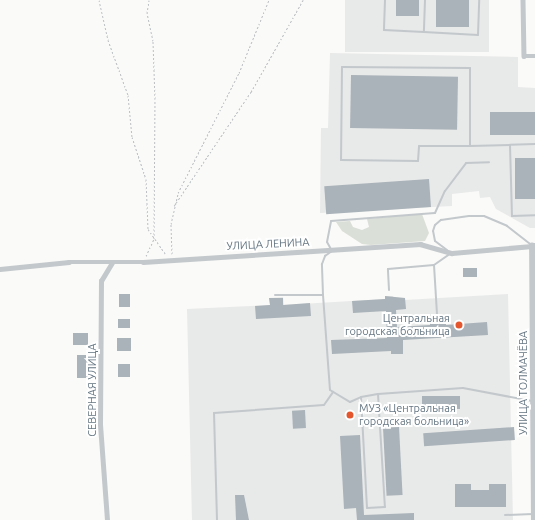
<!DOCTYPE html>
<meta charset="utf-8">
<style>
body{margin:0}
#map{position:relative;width:535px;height:520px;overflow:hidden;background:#fafaf8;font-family:Ubuntu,sans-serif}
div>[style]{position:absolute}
.built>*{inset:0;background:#e8e9e9;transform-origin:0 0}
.green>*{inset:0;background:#dadfd7}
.building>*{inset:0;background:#aab3b9;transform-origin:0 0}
.path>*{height:1px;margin-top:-0.5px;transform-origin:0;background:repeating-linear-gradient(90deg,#bbbfc2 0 2px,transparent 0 4px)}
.service>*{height:2px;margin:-1px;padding:0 1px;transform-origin:1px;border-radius:1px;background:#c3c8cc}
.minor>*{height:4.5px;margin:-2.25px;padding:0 2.25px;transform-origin:2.25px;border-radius:2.25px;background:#c3c8cc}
.tertiary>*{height:5.5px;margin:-2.75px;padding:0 2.75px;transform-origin:2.75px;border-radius:2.75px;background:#c3c8cc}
.dots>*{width:11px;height:11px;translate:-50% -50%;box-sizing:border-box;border:2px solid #fff;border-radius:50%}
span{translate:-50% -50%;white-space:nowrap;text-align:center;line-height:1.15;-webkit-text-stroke:4px #fff;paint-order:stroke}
.street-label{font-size:11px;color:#657683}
.poi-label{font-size:11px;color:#657683}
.right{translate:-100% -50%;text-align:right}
.left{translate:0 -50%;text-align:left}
</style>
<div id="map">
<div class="built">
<div style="left:345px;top:0;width:144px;height:52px"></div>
<div style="clip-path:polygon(330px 53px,518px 57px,518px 87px,535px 88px,535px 228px,530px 228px,496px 209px,490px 197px,480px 198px,479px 191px,452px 194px,452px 206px,320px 213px,321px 128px,328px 128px)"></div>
<div style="clip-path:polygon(508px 294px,513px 520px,192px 520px,187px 309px,270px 305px,269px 298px,283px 297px,284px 305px,385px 299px,385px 296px,393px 296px,394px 299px,405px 300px)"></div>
</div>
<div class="green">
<div style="clip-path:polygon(422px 214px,429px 233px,425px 241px,371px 245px,362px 244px,342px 231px,336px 222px,350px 221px,353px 227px,362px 230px,369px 227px,367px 219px)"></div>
</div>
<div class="building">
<div style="left:396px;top:0;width:23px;height:16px"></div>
<div style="left:436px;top:0;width:33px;height:27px"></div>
<div style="left:351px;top:75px;width:107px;height:53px;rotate:1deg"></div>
<div style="left:490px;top:112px;width:45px;height:23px"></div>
<div style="left:515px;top:158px;width:20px;height:41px"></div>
<div style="left:429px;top:179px;width:28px;height:105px;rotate:86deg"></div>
<div style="left:463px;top:268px;width:14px;height:9px"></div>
<div style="left:119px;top:294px;width:11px;height:13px"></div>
<div style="clip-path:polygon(385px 296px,405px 298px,406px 309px,396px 310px,397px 327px,430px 325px,430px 318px,446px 318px,446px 325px,487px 322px,488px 335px,403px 340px,403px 354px,391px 354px,391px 351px,332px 354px,331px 340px,387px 338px,386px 311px,353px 313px,352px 301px,385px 299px)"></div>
<div style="clip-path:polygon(269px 298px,283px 298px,283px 305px,310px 303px,311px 316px,256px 319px,255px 306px,270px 305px)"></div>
<div style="left:118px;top:319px;width:12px;height:9px"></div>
<div style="left:73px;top:333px;width:15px;height:12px"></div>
<div style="left:117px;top:338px;width:14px;height:13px"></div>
<div style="left:77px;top:355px;width:14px;height:23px"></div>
<div style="left:118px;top:364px;width:12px;height:13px"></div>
<div style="left:460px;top:396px;width:13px;height:38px;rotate:90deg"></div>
<div style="left:305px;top:410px;width:18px;height:13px;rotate:87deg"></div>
<div style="left:399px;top:427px;width:68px;height:16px;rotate:87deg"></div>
<div style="left:514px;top:427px;width:13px;height:91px;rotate:86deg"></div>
<div style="clip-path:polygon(360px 435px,364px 515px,414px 513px,414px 520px,357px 520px,356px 508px,344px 509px,340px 436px)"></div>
<div style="clip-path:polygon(455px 484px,471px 484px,471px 490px,489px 490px,489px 484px,506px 484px,506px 507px,455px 507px)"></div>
<div style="clip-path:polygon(235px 495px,244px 495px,249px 520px,236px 520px)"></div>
</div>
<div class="path">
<div style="left:99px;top:0;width:41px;rotate:77.3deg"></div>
<div style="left:108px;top:40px;width:59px;rotate:70deg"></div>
<div style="left:128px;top:95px;width:42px;rotate:84.6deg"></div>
<div style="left:132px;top:137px;width:44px;rotate:71.6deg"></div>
<div style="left:146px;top:179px;width:50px;rotate:87.7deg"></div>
<div style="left:148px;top:229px;width:32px;rotate:55deg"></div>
<div style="left:174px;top:206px;width:138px;rotate:-56deg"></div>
<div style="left:251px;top:92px;width:106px;rotate:-60.5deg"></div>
<div style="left:172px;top:254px;width:30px;rotate:-92deg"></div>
<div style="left:171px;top:224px;width:32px;rotate:-77deg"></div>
<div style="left:178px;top:193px;width:135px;rotate:-63.1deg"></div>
<div style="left:239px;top:73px;width:79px;rotate:-67.7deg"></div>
<div style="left:146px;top:256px;width:19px;rotate:-65deg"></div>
<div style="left:154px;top:239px;width:140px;rotate:-89.6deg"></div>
<div style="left:155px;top:99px;width:58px;rotate:-92deg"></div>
<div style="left:153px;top:41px;width:29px;rotate:-102deg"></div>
<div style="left:147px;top:13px;width:13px;rotate:-81deg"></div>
</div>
<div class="service">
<div style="left:385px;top:0;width:30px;rotate:92deg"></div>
<div style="left:384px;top:30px;width:40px;rotate:2.9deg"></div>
<div style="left:425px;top:0;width:32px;rotate:92deg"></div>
<div style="left:424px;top:32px;width:54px;rotate:3.2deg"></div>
<div style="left:478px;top:35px;width:35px;rotate:-88deg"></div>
<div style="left:535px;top:144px;width:25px;rotate:178deg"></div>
<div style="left:510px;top:145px;width:71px;rotate:88.4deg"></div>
<div style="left:512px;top:216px;width:23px;rotate:-2deg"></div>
<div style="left:470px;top:146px;width:78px;rotate:-90deg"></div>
<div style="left:470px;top:68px;width:128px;rotate:-179.6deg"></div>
<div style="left:342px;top:67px;width:93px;rotate:90.6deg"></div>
<div style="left:341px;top:160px;width:77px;rotate:0.7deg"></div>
<div style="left:418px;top:161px;width:15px;rotate:-86deg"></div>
<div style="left:419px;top:146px;width:51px"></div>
<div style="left:470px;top:146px;width:40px;rotate:-1.4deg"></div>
<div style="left:447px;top:250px;width:15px;rotate:-143deg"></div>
<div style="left:435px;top:241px;width:10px;rotate:-101deg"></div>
<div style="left:433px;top:231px;width:6px;rotate:-72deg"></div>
<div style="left:435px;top:225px;width:8px;rotate:-40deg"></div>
<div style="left:441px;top:220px;width:28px;rotate:-8deg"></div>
<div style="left:469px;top:216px;width:15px"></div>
<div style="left:484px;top:216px;width:25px;rotate:23deg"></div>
<div style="left:507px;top:226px;width:31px;rotate:38deg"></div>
<div style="left:389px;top:290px;width:21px;rotate:-93deg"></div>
<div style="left:388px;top:269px;width:46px;rotate:-5deg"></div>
<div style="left:275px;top:295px;width:48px"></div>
<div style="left:323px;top:295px;width:31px;rotate:-92deg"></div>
<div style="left:322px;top:264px;width:9px;rotate:-69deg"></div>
<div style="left:325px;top:256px;width:9px;rotate:-36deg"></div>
<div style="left:332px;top:251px;width:10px;rotate:-119deg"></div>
<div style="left:327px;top:242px;width:21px;rotate:-79deg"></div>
<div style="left:331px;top:221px;width:104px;rotate:-4.4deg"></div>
<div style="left:435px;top:213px;width:24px;rotate:-66deg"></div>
<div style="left:445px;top:191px;width:35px;rotate:-53deg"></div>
<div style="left:466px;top:163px;width:23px;rotate:-2deg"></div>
<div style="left:323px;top:295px;width:95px;rotate:85.8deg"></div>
<div style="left:330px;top:390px;width:23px;rotate:31deg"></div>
<div style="left:350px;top:402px;width:12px;rotate:-24deg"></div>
<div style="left:437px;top:314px;width:49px;rotate:-93.5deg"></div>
<div style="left:434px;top:265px;width:21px;rotate:-35deg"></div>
<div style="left:378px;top:394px;width:113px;rotate:86.5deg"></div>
<div style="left:385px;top:507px;width:18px;rotate:177deg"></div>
<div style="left:367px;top:508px;width:111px;rotate:-93.1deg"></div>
<div style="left:361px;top:397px;width:17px;rotate:-10deg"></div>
<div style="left:378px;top:394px;width:85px;rotate:-4deg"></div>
<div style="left:463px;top:388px;width:70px;rotate:10.7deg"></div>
<div style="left:505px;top:515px;width:28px;rotate:-2deg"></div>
<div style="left:217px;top:520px;width:107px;rotate:-91.6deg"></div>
<div style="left:214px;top:413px;width:110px;rotate:-4.2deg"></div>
<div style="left:324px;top:405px;width:16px;rotate:-55deg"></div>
</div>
<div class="minor">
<div style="left:523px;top:0;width:56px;rotate:89deg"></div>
<div style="left:524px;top:56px;width:11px"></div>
<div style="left:0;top:269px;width:69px;rotate:-5.8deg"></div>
<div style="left:69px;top:262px;width:74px"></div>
<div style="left:143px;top:262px;width:278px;rotate:-3.7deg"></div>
<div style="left:420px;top:244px;width:33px;rotate:16deg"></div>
<div style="left:452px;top:253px;width:80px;rotate:-5deg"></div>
<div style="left:107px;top:520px;width:96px;rotate:-94.2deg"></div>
<div style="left:100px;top:424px;width:143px;rotate:-89.6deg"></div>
<div style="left:101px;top:281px;width:21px;rotate:-59deg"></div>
</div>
<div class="tertiary">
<div style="left:534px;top:520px;width:274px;rotate:-90.4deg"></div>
<div style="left:532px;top:246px;width:3px"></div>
</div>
<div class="dots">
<div style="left:459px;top:325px;background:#e4572e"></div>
<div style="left:350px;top:415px;background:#e4572e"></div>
</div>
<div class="street-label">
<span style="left:268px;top:244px;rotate:-3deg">УЛИЦА ЛЕНИНА</span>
<span style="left:523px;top:383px;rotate:-90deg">УЛИЦА ТОЛМАЧЁВА</span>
<span style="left:92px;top:390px;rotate:-90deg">СЕВЕРНАЯ УЛИЦА</span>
</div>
<div class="poi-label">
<span class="right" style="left:450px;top:325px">Центральная<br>городская больница</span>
<span class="left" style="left:359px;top:415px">МУЗ «Центральная<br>городская больница»</span>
</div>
</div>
